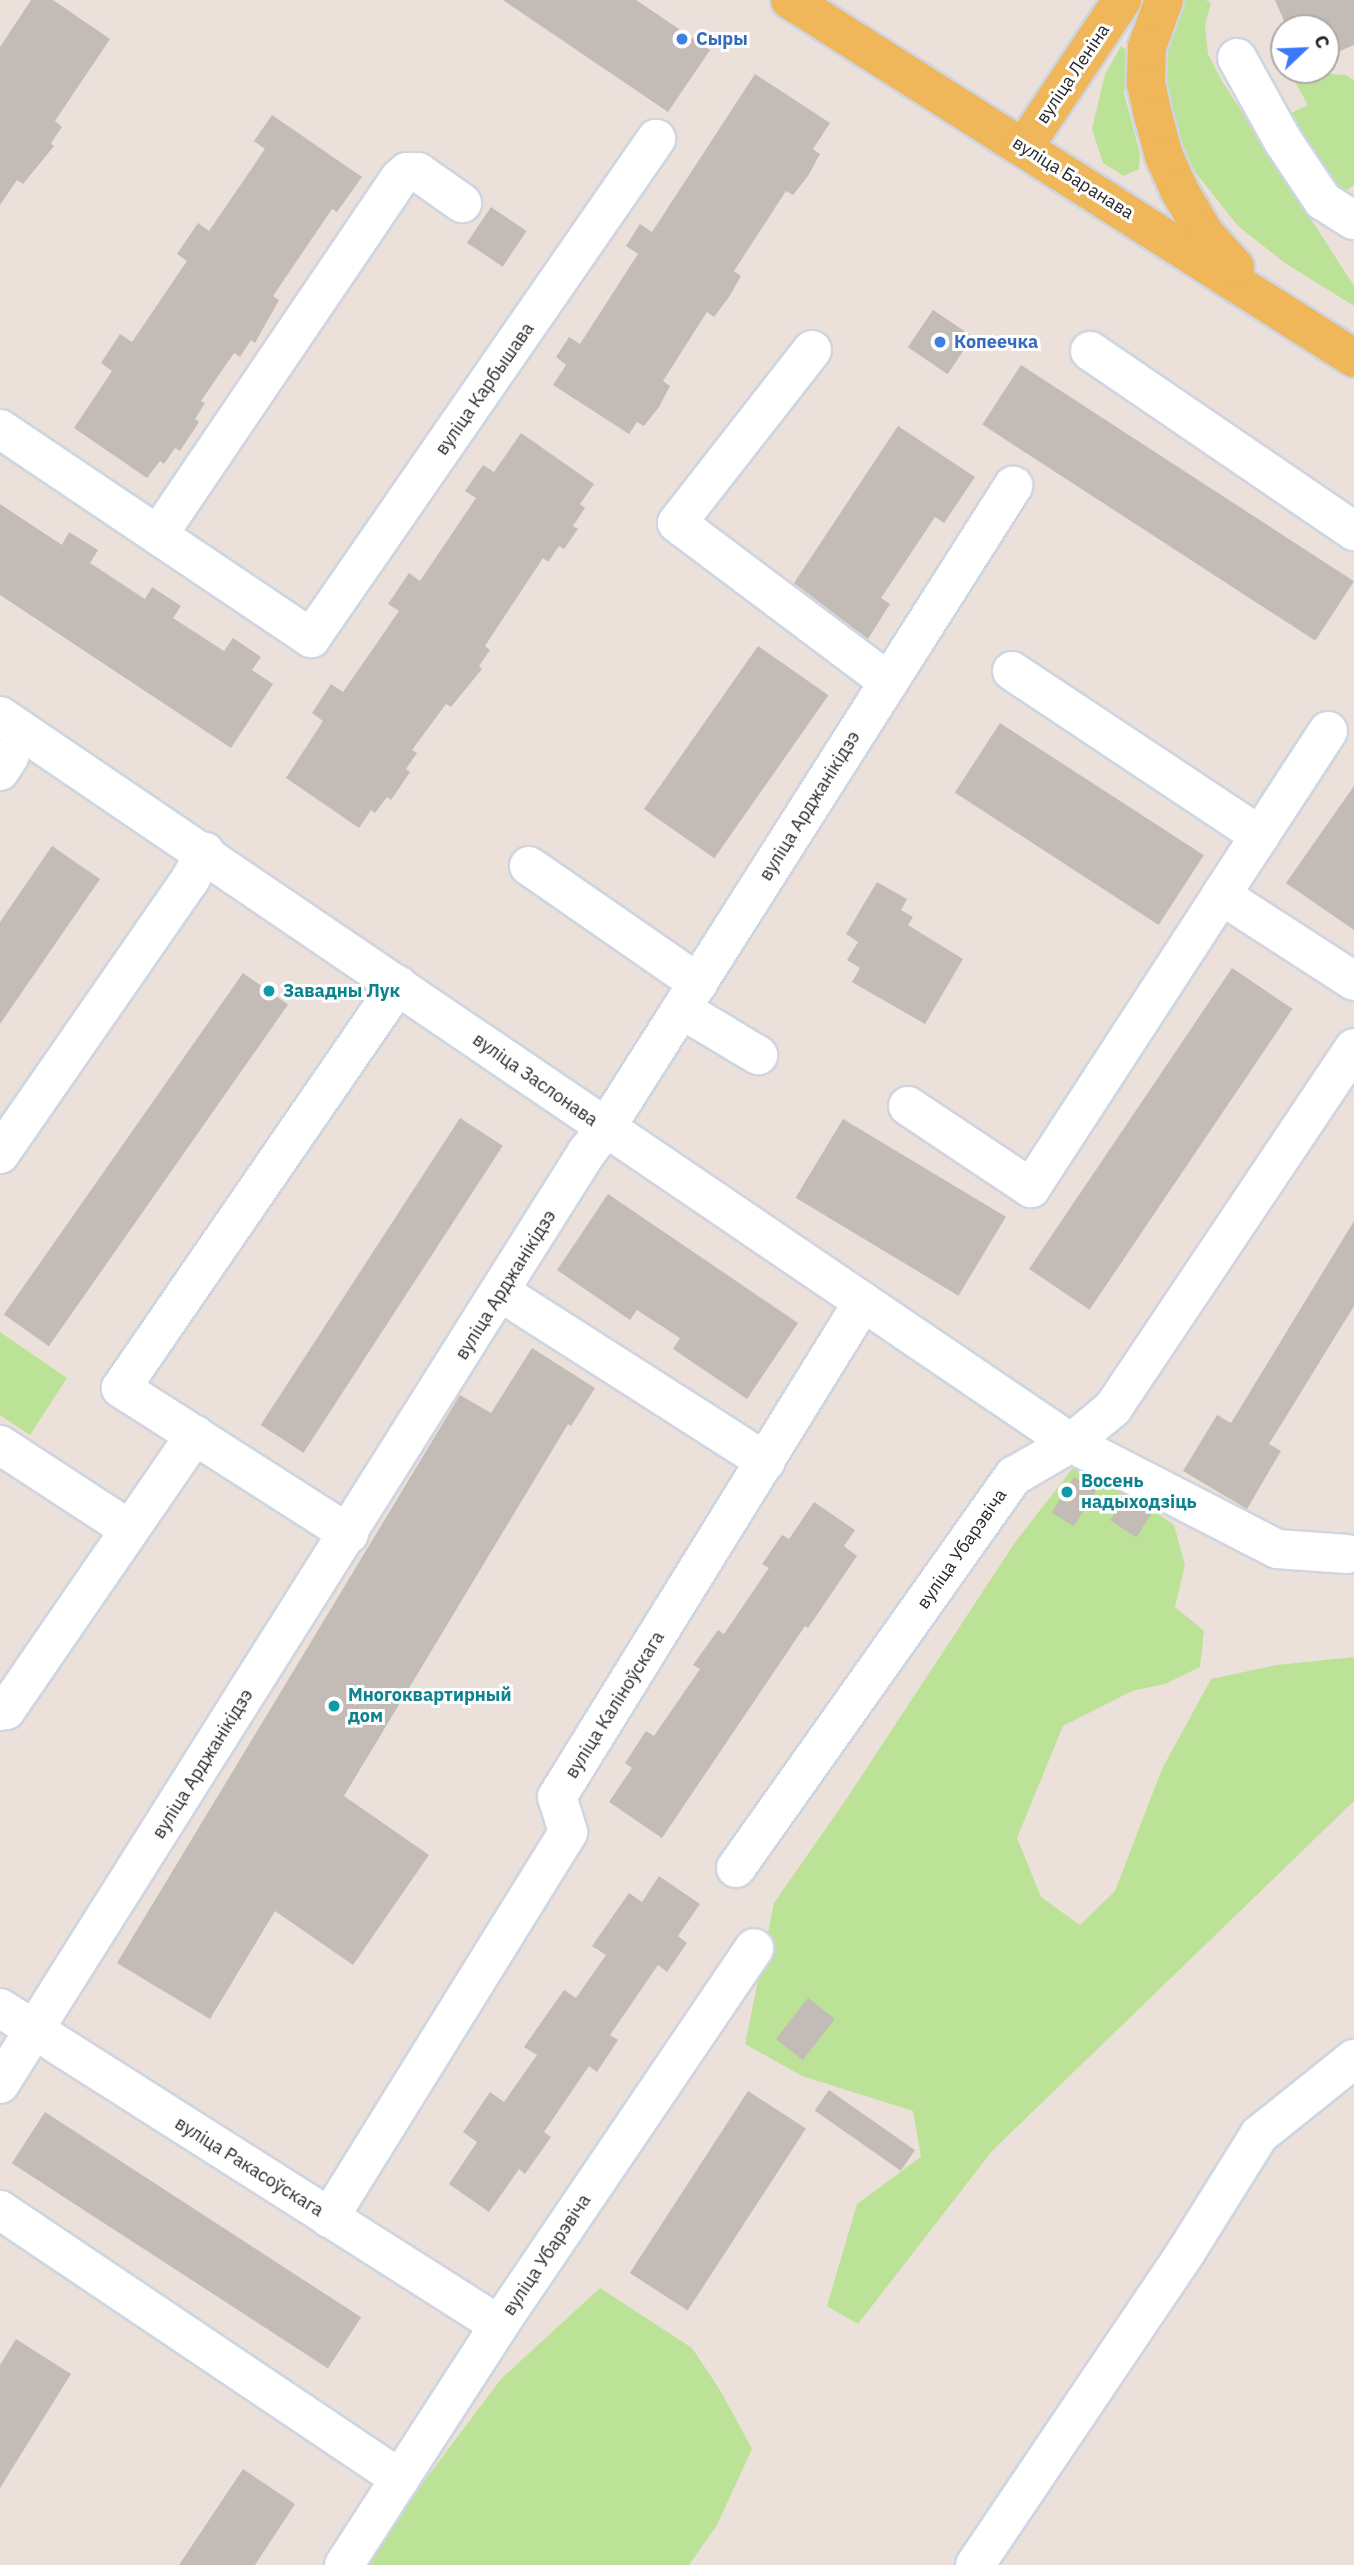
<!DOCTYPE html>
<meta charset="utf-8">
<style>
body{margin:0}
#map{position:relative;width:1354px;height:2565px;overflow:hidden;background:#ebe1da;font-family:"IBM Plex Sans",sans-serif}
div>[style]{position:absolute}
.green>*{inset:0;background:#bbe296}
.building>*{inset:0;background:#c3bbb6;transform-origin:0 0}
.roads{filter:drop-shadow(2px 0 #cfd5e1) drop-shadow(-2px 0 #cfd5e1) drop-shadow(0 2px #cfd5e1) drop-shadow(0 -2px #cfd5e1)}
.minor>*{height:38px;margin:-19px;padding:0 19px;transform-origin:19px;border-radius:19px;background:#fff}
.major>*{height:38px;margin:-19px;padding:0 19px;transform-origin:19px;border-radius:19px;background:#efb65a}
.dots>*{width:19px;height:19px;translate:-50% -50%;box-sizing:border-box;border:4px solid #fff;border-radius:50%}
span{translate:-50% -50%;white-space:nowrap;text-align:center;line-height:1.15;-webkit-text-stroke:6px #fff;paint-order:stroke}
.shop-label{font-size:18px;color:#366cbe;font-weight:700}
.left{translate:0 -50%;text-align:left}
.street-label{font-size:18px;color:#282828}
.culture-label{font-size:18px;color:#0d838f;font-weight:700}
.north{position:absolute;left:1270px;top:14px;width:70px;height:70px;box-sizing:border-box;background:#fff;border:2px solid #a9a9a9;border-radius:50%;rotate:67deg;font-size:19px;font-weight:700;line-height:28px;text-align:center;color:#282828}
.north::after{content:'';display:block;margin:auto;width:24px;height:32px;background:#3979f8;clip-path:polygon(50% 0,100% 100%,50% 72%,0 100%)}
</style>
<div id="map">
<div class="green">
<div style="clip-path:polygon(1182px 0,1206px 0,1211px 3px,1205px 25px,1208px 54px,1222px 81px,1354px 286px,1354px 306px,1285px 263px,1238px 226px,1195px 172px,1175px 127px,1165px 86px,1166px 57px,1175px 13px)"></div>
<div style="clip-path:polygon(1121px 46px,1130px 53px,1124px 93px,1140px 154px,1139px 169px,1124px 176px,1103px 163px,1092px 129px,1105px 74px)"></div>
<div style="clip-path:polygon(1303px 72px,1346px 75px,1354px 80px,1354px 185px,1342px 194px,1332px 194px,1289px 114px,1308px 105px,1295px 82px,1297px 75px)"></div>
<div style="clip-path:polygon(0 1332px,67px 1378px,30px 1435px,0 1415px)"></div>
<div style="clip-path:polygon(1080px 1459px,1174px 1525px,1185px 1565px,1175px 1607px,1204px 1631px,1200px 1667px,1165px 1684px,1132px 1691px,1063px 1726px,1017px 1838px,1041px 1897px,1080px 1925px,1115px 1891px,1162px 1769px,1211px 1679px,1277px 1665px,1354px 1657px,1354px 1801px,992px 2151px,858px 2324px,827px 2306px,857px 2204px,921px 2157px,913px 2111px,802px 2076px,745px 2044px,774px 1903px,847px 1798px,1016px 1541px)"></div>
<div style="clip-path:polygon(600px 2288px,692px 2348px,720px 2390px,752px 2449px,717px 2525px,689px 2565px,361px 2565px,501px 2379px)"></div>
</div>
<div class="building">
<div style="clip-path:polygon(31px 0,53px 0,110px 39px,55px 121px,62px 127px,51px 143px,54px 146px,23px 184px,17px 180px,0 205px,0 47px)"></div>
<div style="clip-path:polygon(503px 0,636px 0,710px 50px,668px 112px)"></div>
<div style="clip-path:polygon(1275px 0,1354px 0,1354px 45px,1326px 57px,1326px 28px,1287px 28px)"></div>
<div style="clip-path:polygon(755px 74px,830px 123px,813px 149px,820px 154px,808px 176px,793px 195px,786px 191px,734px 271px,741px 276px,729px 297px,714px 317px,707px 312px,663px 381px,670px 386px,659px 407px,644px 426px,637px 422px,629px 434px,553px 385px,566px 365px,556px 357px,569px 337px,580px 344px,638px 254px,626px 246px,640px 224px,652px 232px)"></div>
<div style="clip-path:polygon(272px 115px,362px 177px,337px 212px,332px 209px,273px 296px,279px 300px,255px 343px,251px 340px,240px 357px,234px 353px,201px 401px,205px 403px,195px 419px,199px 422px,180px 451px,175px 448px,164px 464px,160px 461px,147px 478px,74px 428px,112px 371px,101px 363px,120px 334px,132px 342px,187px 261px,177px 254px,198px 223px,209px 231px,265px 149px,254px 141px)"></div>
<div style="left:491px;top:207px;width:43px;height:43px;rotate:34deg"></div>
<div style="left:933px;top:310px;width:48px;height:45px;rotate:34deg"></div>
<div style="left:1021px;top:365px;width:397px;height:71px;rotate:33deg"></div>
<div style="clip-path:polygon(898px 426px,975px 477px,944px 523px,935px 517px,881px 598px,890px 604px,868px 639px,794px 583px)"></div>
<div style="clip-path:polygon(521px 433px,594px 484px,580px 504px,585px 508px,573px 526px,578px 529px,564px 549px,559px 546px,548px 562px,543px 558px,485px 646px,490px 650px,479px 666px,482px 669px,451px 707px,446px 704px,412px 750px,417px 753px,406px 769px,410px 772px,391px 800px,387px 797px,375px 813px,371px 810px,359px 828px,286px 778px,323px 721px,312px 713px,331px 684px,343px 692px,399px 611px,388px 604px,409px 573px,420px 581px,476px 498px,465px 491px,483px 465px,494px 472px)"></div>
<div style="clip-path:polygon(0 504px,62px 545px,69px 532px,98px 550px,90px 563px,145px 599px,152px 587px,181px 606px,173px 618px,224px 651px,233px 638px,261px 657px,252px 670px,273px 684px,231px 748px,0 595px)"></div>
<div style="left:758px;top:646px;width:86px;height:199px;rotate:35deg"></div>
<div style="left:1000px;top:723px;width:243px;height:83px;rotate:33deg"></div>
<div style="clip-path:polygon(1354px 786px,1354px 930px,1286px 883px)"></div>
<div style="clip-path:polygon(52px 846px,100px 879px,0 1024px,0 922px)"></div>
<div style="clip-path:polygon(877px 882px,907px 899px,901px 910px,913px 917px,908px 925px,963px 959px,925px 1024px,852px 982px,860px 968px,847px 960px,858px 942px,846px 934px)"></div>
<div style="left:1232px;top:968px;width:73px;height:363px;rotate:34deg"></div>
<div style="left:243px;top:973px;width:55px;height:417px;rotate:35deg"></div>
<div style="left:460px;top:1118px;width:51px;height:366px;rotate:33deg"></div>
<div style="left:843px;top:1119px;width:190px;height:92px;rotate:31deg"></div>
<div style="clip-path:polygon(608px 1194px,798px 1323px,747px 1399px,673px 1349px,680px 1338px,637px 1310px,630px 1320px,557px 1270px)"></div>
<div style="clip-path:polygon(1354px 1221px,1354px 1306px,1269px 1444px,1281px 1451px,1247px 1509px,1183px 1471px,1217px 1415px,1231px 1423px)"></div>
<div style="clip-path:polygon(532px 1348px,595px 1388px,571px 1426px,568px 1424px,344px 1796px,429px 1855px,353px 1965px,275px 1911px,210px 2019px,117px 1963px,460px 1395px,491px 1413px)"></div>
<div style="left:1074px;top:1477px;width:26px;height:42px;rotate:32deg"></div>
<div style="left:1126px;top:1496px;width:31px;height:29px;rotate:33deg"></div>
<div style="clip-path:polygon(814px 1502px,855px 1530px,844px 1546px,857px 1556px,808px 1628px,805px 1626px,662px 1838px,609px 1802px,632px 1768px,625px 1763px,646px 1731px,654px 1736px,700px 1669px,693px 1665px,718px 1630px,724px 1634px,769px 1568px,762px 1564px,782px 1535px,789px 1539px)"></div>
<div style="clip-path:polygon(659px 1876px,700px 1904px,678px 1936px,687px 1943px,667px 1972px,658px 1965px,610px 2035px,618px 2040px,597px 2072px,589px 2066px,544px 2132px,551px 2137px,525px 2174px,519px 2169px,489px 2212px,449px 2184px,477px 2142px,463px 2132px,490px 2092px,504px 2102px,537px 2055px,524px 2047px,564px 1990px,576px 1998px,606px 1955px,592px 1946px,629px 1893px,642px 1902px)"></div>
<div style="left:808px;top:1998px;width:34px;height:52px;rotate:38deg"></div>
<div style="left:829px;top:2090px;width:105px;height:25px;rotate:35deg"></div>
<div style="left:748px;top:2091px;width:69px;height:217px;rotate:33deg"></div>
<div style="left:45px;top:2112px;width:377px;height:61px;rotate:33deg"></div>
<div style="clip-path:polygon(16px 2339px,71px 2374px,0 2488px,0 2365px)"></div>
<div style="clip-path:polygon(243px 2469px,295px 2504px,255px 2565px,179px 2565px)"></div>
</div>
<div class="roads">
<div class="minor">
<div style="left:1237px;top:58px;width:95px;rotate:61deg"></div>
<div style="left:1283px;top:141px;width:72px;rotate:56.3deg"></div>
<div style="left:1323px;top:201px;width:36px;rotate:32deg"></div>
<div style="left:812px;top:350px;width:219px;rotate:128deg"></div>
<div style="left:677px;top:523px;width:265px;rotate:36.9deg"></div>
<div style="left:1090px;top:351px;width:320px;rotate:34.3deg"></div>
<div style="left:0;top:429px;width:375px;rotate:33.9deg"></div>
<div style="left:311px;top:638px;width:607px;rotate:-55.34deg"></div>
<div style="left:158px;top:535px;width:431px;rotate:-55.9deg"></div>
<div style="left:400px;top:178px;width:9px;rotate:-41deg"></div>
<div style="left:407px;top:172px;width:11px"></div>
<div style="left:418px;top:172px;width:54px;rotate:35.2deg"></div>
<div style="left:1012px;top:671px;width:298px;rotate:33.6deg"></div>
<div style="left:0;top:716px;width:1294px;rotate:34.17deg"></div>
<div style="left:1071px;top:1443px;width:232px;rotate:27.2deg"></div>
<div style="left:1277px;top:1549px;width:70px;rotate:4.1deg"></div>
<div style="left:1328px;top:731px;width:196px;rotate:123.1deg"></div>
<div style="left:1221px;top:895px;width:158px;rotate:32.9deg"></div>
<div style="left:0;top:771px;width:17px;rotate:-57deg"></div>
<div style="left:529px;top:866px;width:206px;rotate:34.7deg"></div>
<div style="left:681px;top:1009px;width:90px;rotate:30.9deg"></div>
<div style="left:908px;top:1106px;width:148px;rotate:33.7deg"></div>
<div style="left:1031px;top:1188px;width:349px;rotate:-57deg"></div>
<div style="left:0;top:1154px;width:333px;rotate:-55.3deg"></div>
<div style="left:190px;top:880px;width:32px;rotate:-62deg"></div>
<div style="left:502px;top:1293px;width:313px;rotate:32.6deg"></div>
<div style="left:0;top:1445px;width:154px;rotate:33.1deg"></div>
<div style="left:349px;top:1534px;width:271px;rotate:-147.4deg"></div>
<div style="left:121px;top:1388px;width:489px;rotate:-55.5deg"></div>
<div style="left:0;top:1711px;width:6px;rotate:-9deg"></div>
<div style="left:6px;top:1710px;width:334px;rotate:-55.5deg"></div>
<div style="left:736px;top:1868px;width:481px;rotate:-54.7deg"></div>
<div style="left:1014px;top:1476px;width:66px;rotate:-30.1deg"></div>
<div style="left:1071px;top:1443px;width:55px;rotate:-39.8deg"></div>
<div style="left:1113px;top:1408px;width:433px;rotate:-56.2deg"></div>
<div style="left:0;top:2008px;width:591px;rotate:32.43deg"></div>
<div style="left:0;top:2084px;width:1101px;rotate:-57.8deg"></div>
<div style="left:587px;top:1152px;width:29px;rotate:-52deg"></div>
<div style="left:605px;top:1129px;width:762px;rotate:-57.6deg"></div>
<div style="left:0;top:2210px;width:482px;rotate:33.9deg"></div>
<div style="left:329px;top:2218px;width:454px;rotate:-58.2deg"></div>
<div style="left:568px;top:1832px;width:37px;rotate:-107deg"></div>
<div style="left:557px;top:1797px;width:582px;rotate:-58.28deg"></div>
<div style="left:344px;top:2565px;width:286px;rotate:-57.1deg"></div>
<div style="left:499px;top:2325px;width:455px;rotate:-55.9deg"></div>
<div style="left:975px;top:2565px;width:377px;rotate:-56deg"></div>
<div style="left:1186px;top:2252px;width:138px;rotate:-58deg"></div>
<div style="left:1259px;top:2135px;width:122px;rotate:-38.7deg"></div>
</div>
<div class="major">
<div style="left:790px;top:0;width:668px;rotate:32.41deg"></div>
<div style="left:1164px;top:0;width:50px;rotate:109.9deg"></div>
<div style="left:1147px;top:47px;width:36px;rotate:92deg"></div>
<div style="left:1146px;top:83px;width:33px;rotate:78deg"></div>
<div style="left:1153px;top:115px;width:42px;rotate:75deg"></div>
<div style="left:1164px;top:156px;width:37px;rotate:66deg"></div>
<div style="left:1179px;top:190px;width:51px;rotate:59.4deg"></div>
<div style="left:1205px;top:234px;width:45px;rotate:47.7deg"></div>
<div style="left:1024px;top:147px;width:177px;rotate:-56.3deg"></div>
</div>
</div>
<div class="dots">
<div style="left:682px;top:39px;background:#3f7fe0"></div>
<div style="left:940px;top:342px;background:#3f7fe0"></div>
<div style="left:269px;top:991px;background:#0f9aa8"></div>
<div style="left:1067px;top:1492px;background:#0f9aa8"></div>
<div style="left:334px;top:1706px;background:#0f9aa8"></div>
</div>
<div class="shop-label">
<span class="left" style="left:696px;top:39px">Сыры</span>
<span class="left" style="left:954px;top:342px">Копеечка</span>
</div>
<div class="street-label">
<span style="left:1073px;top:74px;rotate:-56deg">вуліца Леніна</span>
<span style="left:1073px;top:178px;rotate:32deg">вуліца Баранава</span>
<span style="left:485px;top:389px;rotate:-55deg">вуліца Карбышава</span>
<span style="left:810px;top:806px;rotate:-58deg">вуліца Арджанікідзэ</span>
<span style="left:535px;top:1080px;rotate:35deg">вуліца Заслонава</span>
<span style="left:506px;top:1285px;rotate:-58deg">вуліца Арджанікідзэ</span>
<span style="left:962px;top:1549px;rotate:-55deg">вуліца Убарэвіча</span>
<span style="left:615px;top:1705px;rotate:-58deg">вуліца Каліноўскага</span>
<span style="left:203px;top:1764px;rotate:-58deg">вуліца Арджанікідзэ</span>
<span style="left:249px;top:2167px;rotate:32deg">вуліца Ракасоўскага</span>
<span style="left:547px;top:2255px;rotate:-56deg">вуліца Убарэвіча</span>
</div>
<div class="culture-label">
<span class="left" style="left:283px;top:991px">Завадны Лук</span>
<span class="left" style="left:1081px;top:1492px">Восень<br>надыходзіць</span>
<span class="left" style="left:348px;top:1706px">Многоквартирный<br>дом</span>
</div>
<div class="north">С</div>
</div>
